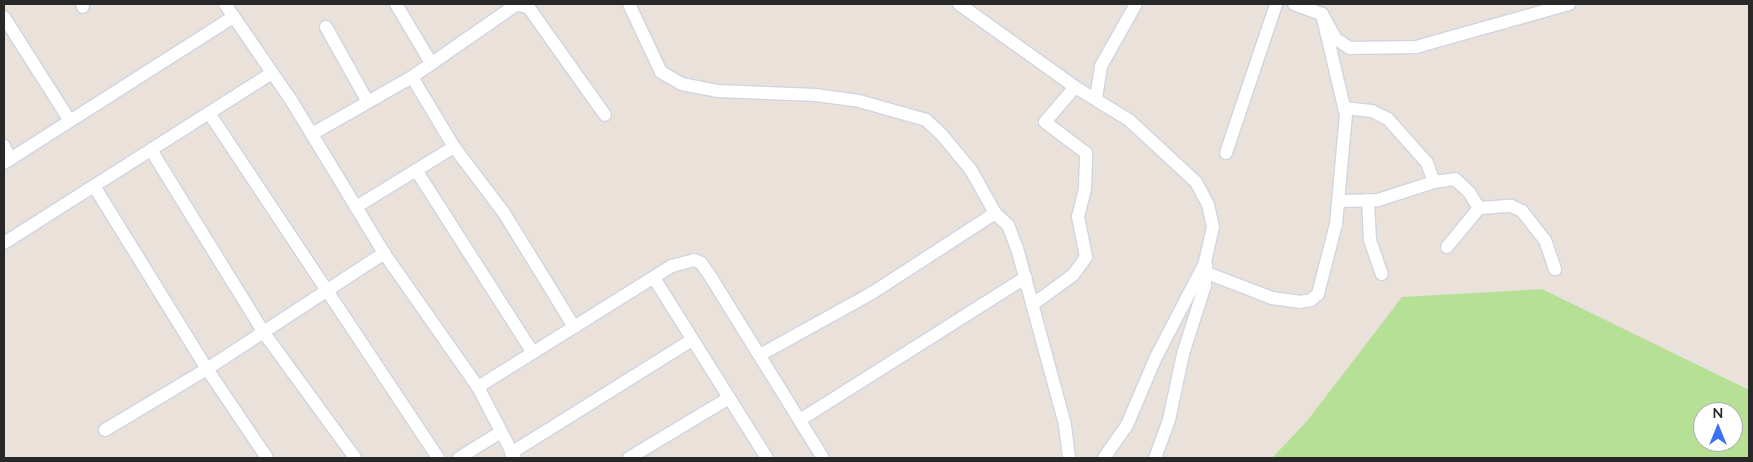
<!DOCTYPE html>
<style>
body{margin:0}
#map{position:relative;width:1753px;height:462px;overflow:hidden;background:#eae2da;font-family:Lato,sans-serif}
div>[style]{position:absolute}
.green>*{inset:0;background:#b7e097}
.roads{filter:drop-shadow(1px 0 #cfd4e1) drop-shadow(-1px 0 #cfd4e1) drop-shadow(0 1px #cfd4e1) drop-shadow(0 -1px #cfd4e1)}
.minor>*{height:12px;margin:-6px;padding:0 6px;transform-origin:6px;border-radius:6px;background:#fff}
span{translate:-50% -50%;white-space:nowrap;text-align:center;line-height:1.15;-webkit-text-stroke:4.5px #fff;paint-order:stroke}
.frame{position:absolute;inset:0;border:5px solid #282828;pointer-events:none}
.north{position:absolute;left:1693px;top:402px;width:50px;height:50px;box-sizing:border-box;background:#fff;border:1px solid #a9a9a9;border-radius:50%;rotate:0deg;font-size:14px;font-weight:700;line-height:20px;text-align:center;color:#282828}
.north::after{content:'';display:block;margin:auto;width:18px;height:22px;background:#3d71f4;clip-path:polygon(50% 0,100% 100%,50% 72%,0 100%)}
</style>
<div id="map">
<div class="green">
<div style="clip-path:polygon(evenodd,1542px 289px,1749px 390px,1749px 458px,1272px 458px,1307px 421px,1402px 297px,1542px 289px,1703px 412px,1733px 412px,1733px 442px,1703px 442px,1703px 412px)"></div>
</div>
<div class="roads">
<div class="minor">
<div style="left:82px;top:4px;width:3px;rotate:72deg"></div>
<div style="left:225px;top:4px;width:116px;rotate:55.5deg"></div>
<div style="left:291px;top:100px;width:179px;rotate:58.7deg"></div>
<div style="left:384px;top:253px;width:164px;rotate:55deg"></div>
<div style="left:478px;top:387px;width:80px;rotate:62.5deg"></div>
<div style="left:396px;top:4px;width:69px;rotate:59.3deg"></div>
<div style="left:629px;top:4px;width:75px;rotate:64.8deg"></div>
<div style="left:661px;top:72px;width:24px;rotate:30deg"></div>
<div style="left:682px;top:84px;width:37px;rotate:11deg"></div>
<div style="left:718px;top:91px;width:98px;rotate:2.3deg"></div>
<div style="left:816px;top:95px;width:43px;rotate:7.9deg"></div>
<div style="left:859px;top:101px;width:70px;rotate:15.8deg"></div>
<div style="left:926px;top:120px;width:22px;rotate:43deg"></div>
<div style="left:942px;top:135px;width:45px;rotate:50.4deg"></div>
<div style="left:971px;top:170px;width:49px;rotate:60.8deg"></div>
<div style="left:995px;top:213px;width:18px;rotate:43deg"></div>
<div style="left:1008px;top:225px;width:25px;rotate:69deg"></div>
<div style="left:1017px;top:248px;width:183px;rotate:74.8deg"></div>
<div style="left:1065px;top:425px;width:33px;rotate:83deg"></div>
<div style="left:959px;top:4px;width:143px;rotate:35.6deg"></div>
<div style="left:1075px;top:87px;width:63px;rotate:31.4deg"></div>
<div style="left:1129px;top:120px;width:91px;rotate:42.8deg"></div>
<div style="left:1196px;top:182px;width:26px;rotate:62deg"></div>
<div style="left:1208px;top:205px;width:23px;rotate:77deg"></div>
<div style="left:1213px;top:227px;width:37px;rotate:103deg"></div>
<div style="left:1205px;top:263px;width:106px;rotate:117.5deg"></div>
<div style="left:1156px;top:357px;width:74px;rotate:113.1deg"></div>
<div style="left:1127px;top:425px;width:40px;rotate:124.9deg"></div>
<div style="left:1294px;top:4px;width:30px;rotate:20deg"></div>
<div style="left:1322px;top:14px;width:29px;rotate:61deg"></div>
<div style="left:1336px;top:39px;width:17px;rotate:33deg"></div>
<div style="left:1350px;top:48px;width:66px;rotate:-0.9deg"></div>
<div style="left:1416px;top:47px;width:159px;rotate:-15.7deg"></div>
<div style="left:4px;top:17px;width:123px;rotate:57.6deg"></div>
<div style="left:326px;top:27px;width:86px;rotate:60.8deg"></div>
<div style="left:412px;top:77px;width:82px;rotate:59deg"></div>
<div style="left:454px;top:147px;width:83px;rotate:52.9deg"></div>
<div style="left:504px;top:213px;width:134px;rotate:58.4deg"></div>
<div style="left:1096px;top:98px;width:32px;rotate:-81deg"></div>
<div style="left:1101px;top:66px;width:71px;rotate:-60.6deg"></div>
<div style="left:1344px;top:108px;width:28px;rotate:6deg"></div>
<div style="left:1372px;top:111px;width:18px;rotate:27deg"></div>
<div style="left:1388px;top:119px;width:59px;rotate:48.4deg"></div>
<div style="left:1427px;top:163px;width:20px;rotate:70deg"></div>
<div style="left:209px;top:113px;width:414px;rotate:56.4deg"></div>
<div style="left:312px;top:134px;width:115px;rotate:-29.7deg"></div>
<div style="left:412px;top:77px;width:128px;rotate:-34.8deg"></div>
<div style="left:517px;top:4px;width:13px;rotate:18deg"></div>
<div style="left:529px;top:8px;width:131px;rotate:54.6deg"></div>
<div style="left:4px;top:146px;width:14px;rotate:65deg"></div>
<div style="left:151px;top:150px;width:215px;rotate:58.3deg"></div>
<div style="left:264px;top:333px;width:155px;rotate:53.9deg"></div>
<div style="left:1226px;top:153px;width:157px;rotate:-71.4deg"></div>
<div style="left:4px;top:163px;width:272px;rotate:-32.5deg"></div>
<div style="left:416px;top:170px;width:217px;rotate:57.4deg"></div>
<div style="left:94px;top:186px;width:215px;rotate:58.3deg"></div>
<div style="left:207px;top:369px;width:107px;rotate:56deg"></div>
<div style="left:1368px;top:200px;width:40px;rotate:87.1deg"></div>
<div style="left:1370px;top:240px;width:36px;rotate:71deg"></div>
<div style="left:1339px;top:201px;width:39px;rotate:-1deg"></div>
<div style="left:1378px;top:200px;width:59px;rotate:-17.8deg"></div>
<div style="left:1434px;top:182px;width:21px;rotate:-8deg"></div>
<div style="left:1455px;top:179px;width:19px;rotate:43deg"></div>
<div style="left:1469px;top:192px;width:19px;rotate:58deg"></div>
<div style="left:1479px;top:208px;width:32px;rotate:-4deg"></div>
<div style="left:1511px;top:206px;width:12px;rotate:24deg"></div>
<div style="left:1522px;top:211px;width:37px;rotate:52deg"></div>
<div style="left:1545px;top:240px;width:31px;rotate:71deg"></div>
<div style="left:356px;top:207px;width:115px;rotate:-31.5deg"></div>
<div style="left:4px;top:243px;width:317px;rotate:-32.4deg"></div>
<div style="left:1447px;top:247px;width:50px;rotate:-50.6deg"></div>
<div style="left:1207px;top:273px;width:70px;rotate:21deg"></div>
<div style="left:1272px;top:298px;width:27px;rotate:8deg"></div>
<div style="left:1299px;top:302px;width:12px;rotate:-9deg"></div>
<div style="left:1311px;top:300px;width:9px;rotate:-41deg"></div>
<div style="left:1318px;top:294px;width:72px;rotate:-75.6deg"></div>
<div style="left:1336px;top:224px;width:109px;rotate:-84.8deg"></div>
<div style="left:1346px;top:115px;width:104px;rotate:-103.4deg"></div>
<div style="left:654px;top:278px;width:213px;rotate:57.9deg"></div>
<div style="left:1032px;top:305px;width:51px;rotate:-36.2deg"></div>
<div style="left:1073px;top:275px;width:22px;rotate:-54deg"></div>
<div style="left:1086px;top:257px;width:41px;rotate:-101.3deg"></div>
<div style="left:1078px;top:217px;width:30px;rotate:-76deg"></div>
<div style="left:1085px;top:188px;width:35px;rotate:-88deg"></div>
<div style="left:1086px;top:153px;width:51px;rotate:-142.9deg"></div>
<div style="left:1045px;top:122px;width:46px;rotate:-49.4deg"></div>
<div style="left:760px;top:355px;width:128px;rotate:-29deg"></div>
<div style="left:872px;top:293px;width:147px;rotate:-33deg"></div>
<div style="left:478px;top:387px;width:229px;rotate:-32deg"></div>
<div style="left:672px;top:266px;width:23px;rotate:-15deg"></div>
<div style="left:694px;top:260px;width:8px;rotate:23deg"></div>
<div style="left:701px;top:263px;width:19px;rotate:55deg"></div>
<div style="left:712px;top:279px;width:211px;rotate:58.2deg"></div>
<div style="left:800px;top:420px;width:267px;rotate:-32.3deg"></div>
<div style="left:105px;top:430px;width:119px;rotate:-30.9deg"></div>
<div style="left:207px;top:369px;width:212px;rotate:-33.2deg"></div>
<div style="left:511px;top:453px;width:213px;rotate:-32deg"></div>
<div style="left:459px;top:458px;width:49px;rotate:-31.8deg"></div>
<div style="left:629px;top:458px;width:117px;rotate:-31deg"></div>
<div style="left:1155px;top:458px;width:40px;rotate:-69.8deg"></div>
<div style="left:1169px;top:420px;width:67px;rotate:-78deg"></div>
<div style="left:1183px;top:354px;width:72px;rotate:-72.3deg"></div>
<div style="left:1205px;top:285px;width:20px;rotate:-87deg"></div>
</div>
</div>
<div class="frame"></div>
<div class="north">N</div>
</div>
